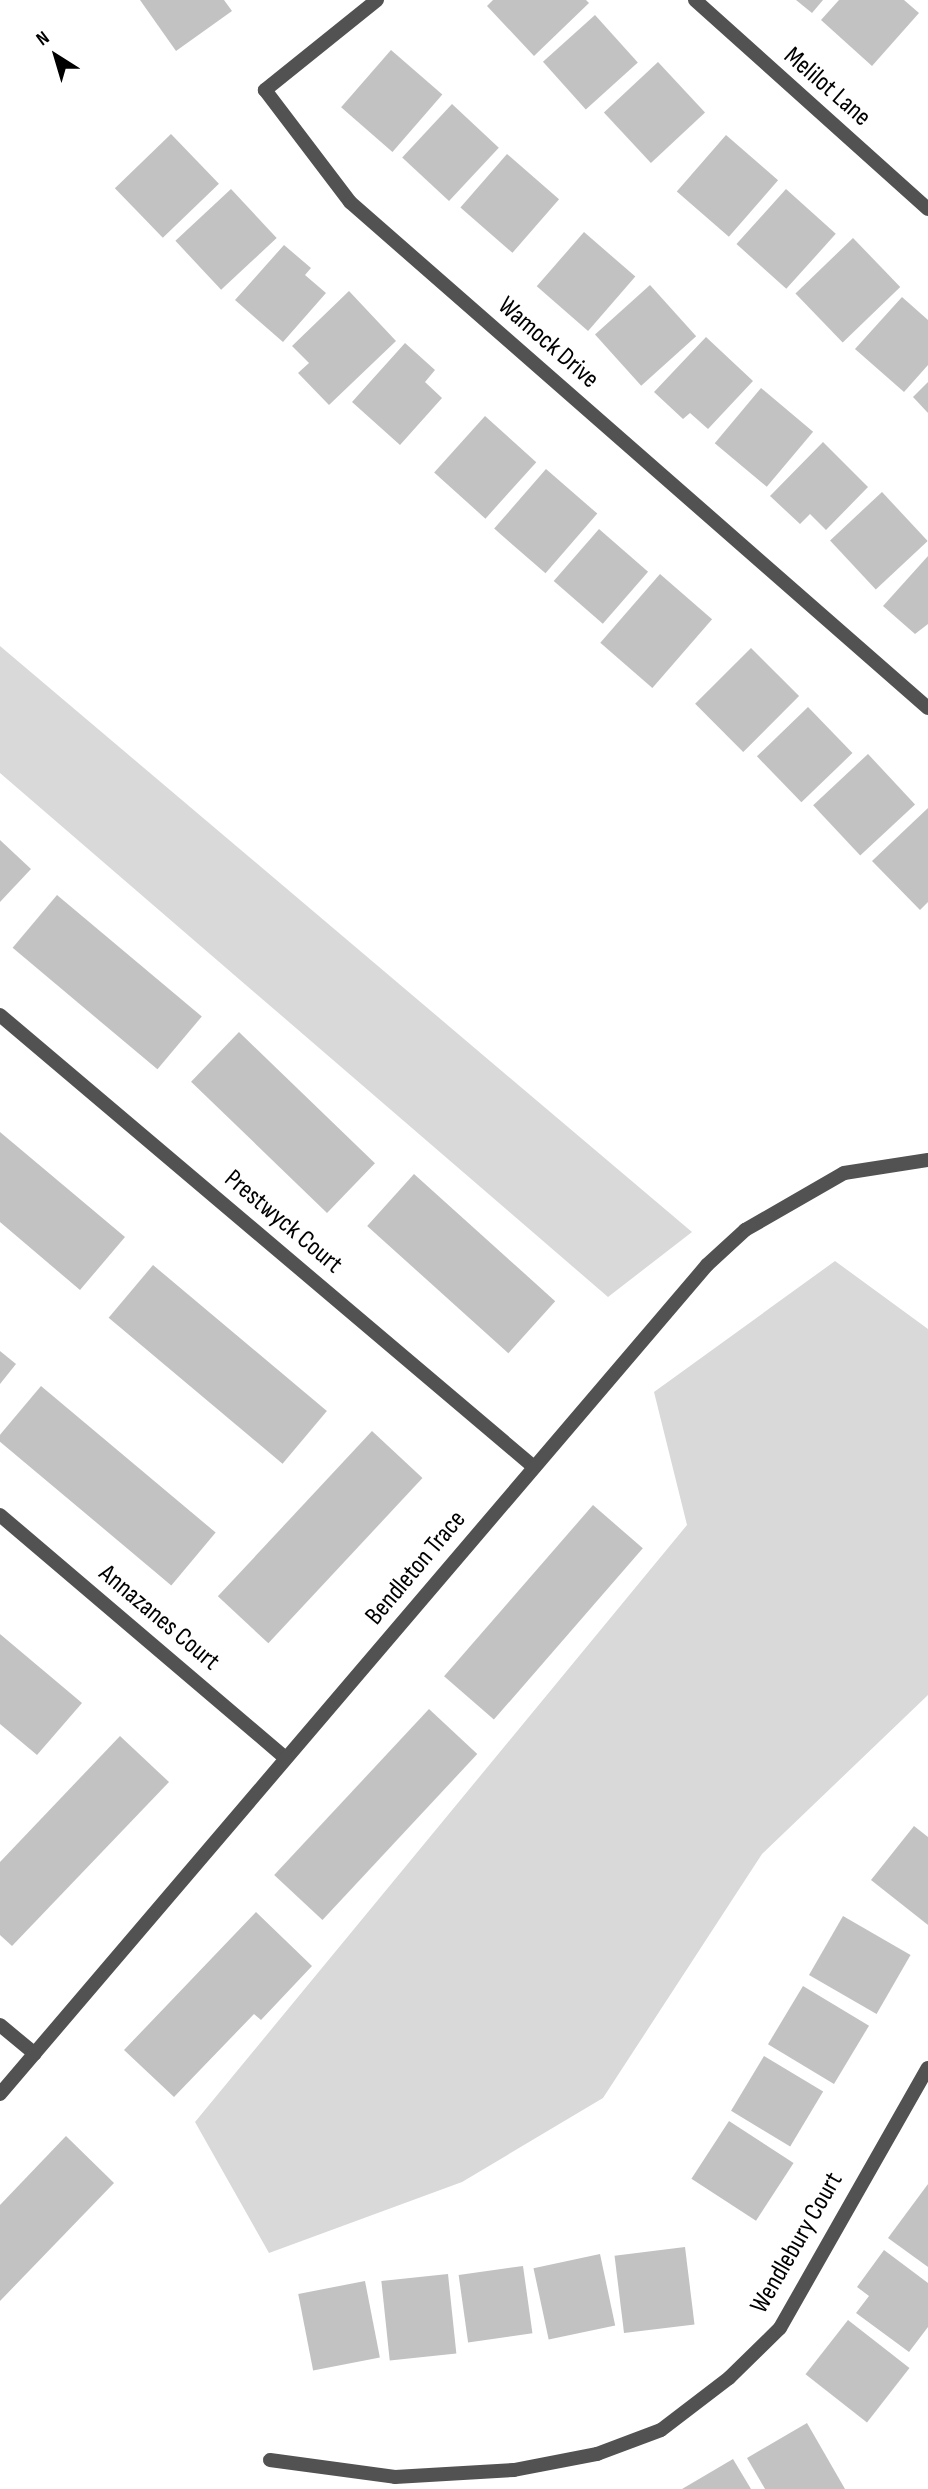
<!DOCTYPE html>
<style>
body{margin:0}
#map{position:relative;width:928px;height:2489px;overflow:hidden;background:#fff;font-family:"Sofia Sans Condensed",sans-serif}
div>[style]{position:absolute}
.green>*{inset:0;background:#d9d9d9}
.building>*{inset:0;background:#c2c2c2;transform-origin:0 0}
.street>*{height:14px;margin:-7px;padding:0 7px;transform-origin:7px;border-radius:7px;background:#525252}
span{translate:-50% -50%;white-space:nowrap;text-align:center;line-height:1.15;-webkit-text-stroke:6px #fff;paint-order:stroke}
.street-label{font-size:26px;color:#000}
.north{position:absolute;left:21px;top:21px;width:70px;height:70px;-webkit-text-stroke:5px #fff;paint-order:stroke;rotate:323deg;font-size:19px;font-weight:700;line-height:28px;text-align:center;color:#000}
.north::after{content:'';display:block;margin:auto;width:24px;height:32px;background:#000;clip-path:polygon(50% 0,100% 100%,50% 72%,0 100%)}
</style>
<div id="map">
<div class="green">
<div style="clip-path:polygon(0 646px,692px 1232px,608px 1297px,0 773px)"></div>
<div style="clip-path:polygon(835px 1261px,928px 1329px,928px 1695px,762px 1854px,603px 2098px,462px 2182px,269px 2253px,195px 2122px,687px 1525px,654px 1392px)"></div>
</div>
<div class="building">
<div style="clip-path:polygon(140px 0,224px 0,232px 11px,176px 51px)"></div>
<div style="clip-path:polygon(493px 0,586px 0,589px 3px,534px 56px,487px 6px)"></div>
<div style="clip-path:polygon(796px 0,823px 0,812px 13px)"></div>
<div style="clip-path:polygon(839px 0,904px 0,919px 13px,872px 66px,821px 20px)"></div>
<div style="left:595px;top:15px;width:64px;height:70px;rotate:48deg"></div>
<div style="left:391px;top:50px;width:68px;height:76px;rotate:41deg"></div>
<div style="left:658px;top:62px;width:69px;height:74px;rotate:47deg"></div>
<div style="left:452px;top:104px;width:64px;height:73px;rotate:43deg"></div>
<div style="left:171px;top:134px;width:69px;height:78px;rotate:46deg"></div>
<div style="left:726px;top:135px;width:69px;height:75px;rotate:41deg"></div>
<div style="left:507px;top:154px;width:69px;height:71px;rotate:41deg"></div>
<div style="left:231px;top:189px;width:67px;height:76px;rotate:47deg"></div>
<div style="left:786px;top:189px;width:67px;height:74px;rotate:42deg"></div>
<div style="left:584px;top:232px;width:68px;height:72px;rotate:41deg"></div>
<div style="left:853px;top:238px;width:68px;height:80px;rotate:46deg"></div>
<div style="clip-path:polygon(284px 245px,311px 268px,305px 275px,326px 293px,283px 342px,235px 300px)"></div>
<div style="left:650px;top:285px;width:69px;height:74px;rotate:48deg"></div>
<div style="clip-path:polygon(349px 291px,396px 341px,329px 405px,298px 373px,309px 363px,292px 346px)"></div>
<div style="clip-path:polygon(902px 297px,928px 320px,928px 365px,904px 392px,855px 349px)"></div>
<div style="clip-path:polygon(706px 337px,753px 381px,708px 429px,690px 413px,683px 419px,654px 392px)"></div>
<div style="clip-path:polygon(405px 343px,435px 370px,425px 382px,442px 398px,400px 445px,352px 402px)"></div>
<div style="clip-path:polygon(928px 382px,928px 413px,913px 397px)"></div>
<div style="left:761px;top:388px;width:68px;height:72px;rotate:40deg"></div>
<div style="left:485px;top:416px;width:69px;height:76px;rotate:42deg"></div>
<div style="clip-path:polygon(823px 442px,868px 487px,826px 530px,810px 514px,800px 524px,770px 496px)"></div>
<div style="left:546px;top:469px;width:68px;height:79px;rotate:41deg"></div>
<div style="left:882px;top:492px;width:67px;height:71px;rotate:47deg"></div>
<div style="left:599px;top:529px;width:65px;height:69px;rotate:41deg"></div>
<div style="clip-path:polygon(928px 556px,928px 624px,915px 634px,883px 606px)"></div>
<div style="left:660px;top:574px;width:69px;height:91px;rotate:41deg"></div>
<div style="left:751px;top:648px;width:68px;height:79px;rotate:45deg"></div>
<div style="left:808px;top:707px;width:64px;height:71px;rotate:46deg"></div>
<div style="left:868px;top:754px;width:69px;height:75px;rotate:47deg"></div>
<div style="clip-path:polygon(928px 808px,928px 902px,920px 910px,872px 861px)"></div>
<div style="clip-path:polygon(0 840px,31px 869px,0 902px)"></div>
<div style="left:57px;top:895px;width:189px;height:69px;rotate:40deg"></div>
<div style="left:239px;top:1032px;width:189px;height:69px;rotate:44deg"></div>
<div style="clip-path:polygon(0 1132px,125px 1237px,80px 1290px,0 1222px)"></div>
<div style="left:414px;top:1174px;width:190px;height:70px;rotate:42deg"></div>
<div style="left:153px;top:1265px;width:227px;height:69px;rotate:40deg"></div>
<div style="clip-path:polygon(0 1351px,16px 1364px,0 1384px)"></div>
<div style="left:41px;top:1386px;width:228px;height:69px;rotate:40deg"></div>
<div style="left:372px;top:1431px;width:69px;height:226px;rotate:43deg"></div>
<div style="left:593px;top:1505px;width:66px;height:227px;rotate:41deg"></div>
<div style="clip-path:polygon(0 1634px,82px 1703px,37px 1755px,0 1724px)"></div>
<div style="left:429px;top:1709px;width:66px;height:227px;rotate:43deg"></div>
<div style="clip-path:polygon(120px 1736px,169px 1782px,12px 1946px,0 1935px,0 1862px)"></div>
<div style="clip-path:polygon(914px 1826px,928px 1837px,928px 1925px,871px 1880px)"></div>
<div style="clip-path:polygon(256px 1912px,312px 1966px,261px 2020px,254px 2014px,174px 2097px,124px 2050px)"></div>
<div style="left:843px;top:1916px;width:78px;height:68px;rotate:30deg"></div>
<div style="left:803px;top:1986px;width:77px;height:68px;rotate:31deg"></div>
<div style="left:764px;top:2056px;width:69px;height:64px;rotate:31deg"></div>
<div style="left:729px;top:2121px;width:77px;height:69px;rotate:33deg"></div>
<div style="clip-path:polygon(66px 2136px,114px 2183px,0 2301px,0 2205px)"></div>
<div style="clip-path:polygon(928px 2184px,928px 2267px,888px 2238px)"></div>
<div style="left:685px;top:2247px;width:78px;height:71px;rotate:83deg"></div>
<div style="clip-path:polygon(884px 2250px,928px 2283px,928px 2327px,909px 2352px,856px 2313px,869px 2296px,857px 2287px)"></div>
<div style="left:600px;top:2254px;width:73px;height:68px;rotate:78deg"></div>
<div style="left:523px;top:2266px;width:68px;height:65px;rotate:82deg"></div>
<div style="left:448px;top:2274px;width:80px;height:67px;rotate:84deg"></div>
<div style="left:365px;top:2281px;width:78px;height:68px;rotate:79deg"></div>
<div style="left:848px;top:2320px;width:78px;height:69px;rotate:38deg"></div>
<div style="clip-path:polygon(807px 2423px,845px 2489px,765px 2489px,747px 2458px)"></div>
<div style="clip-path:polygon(733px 2459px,751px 2489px,682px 2489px)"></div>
</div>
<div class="street">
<div style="left:377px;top:0;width:144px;rotate:141.2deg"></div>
<div style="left:265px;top:90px;width:141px;rotate:52.8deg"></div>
<div style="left:350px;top:202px;width:768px;rotate:41.2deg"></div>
<div style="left:695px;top:0;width:313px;rotate:41.9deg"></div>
<div style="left:0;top:1015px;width:700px;rotate:40.25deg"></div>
<div style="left:0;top:1515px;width:375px;rotate:40.4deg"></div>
<div style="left:0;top:2025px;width:45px;rotate:39.6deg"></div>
<div style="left:0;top:2094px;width:1090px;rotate:-49.54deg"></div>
<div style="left:707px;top:1265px;width:52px;rotate:-42.6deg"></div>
<div style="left:745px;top:1230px;width:114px;rotate:-29.9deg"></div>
<div style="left:844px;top:1173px;width:85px;rotate:-8.8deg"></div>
<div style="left:270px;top:2460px;width:126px;rotate:7.7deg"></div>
<div style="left:395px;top:2477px;width:119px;rotate:-3.4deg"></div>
<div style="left:514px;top:2470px;width:85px;rotate:-10.9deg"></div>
<div style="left:597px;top:2454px;width:68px;rotate:-20.6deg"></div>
<div style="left:661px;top:2430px;width:86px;rotate:-37.4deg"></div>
<div style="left:729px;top:2378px;width:71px;rotate:-44.4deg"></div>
<div style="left:780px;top:2328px;width:299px;rotate:-60.4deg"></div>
</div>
<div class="street-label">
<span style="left:827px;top:87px;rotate:41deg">Melilot Lane</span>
<span style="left:548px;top:343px;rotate:41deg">Wamock Drive</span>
<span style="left:283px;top:1222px;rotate:40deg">Prestwyck Court</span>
<span style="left:416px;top:1568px;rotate:-50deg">Bendleton Trace</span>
<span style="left:159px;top:1618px;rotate:40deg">Annazanes Court</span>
<span style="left:797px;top:2243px;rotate:-60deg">Wendlebury Court</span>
</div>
<div class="north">N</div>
</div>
